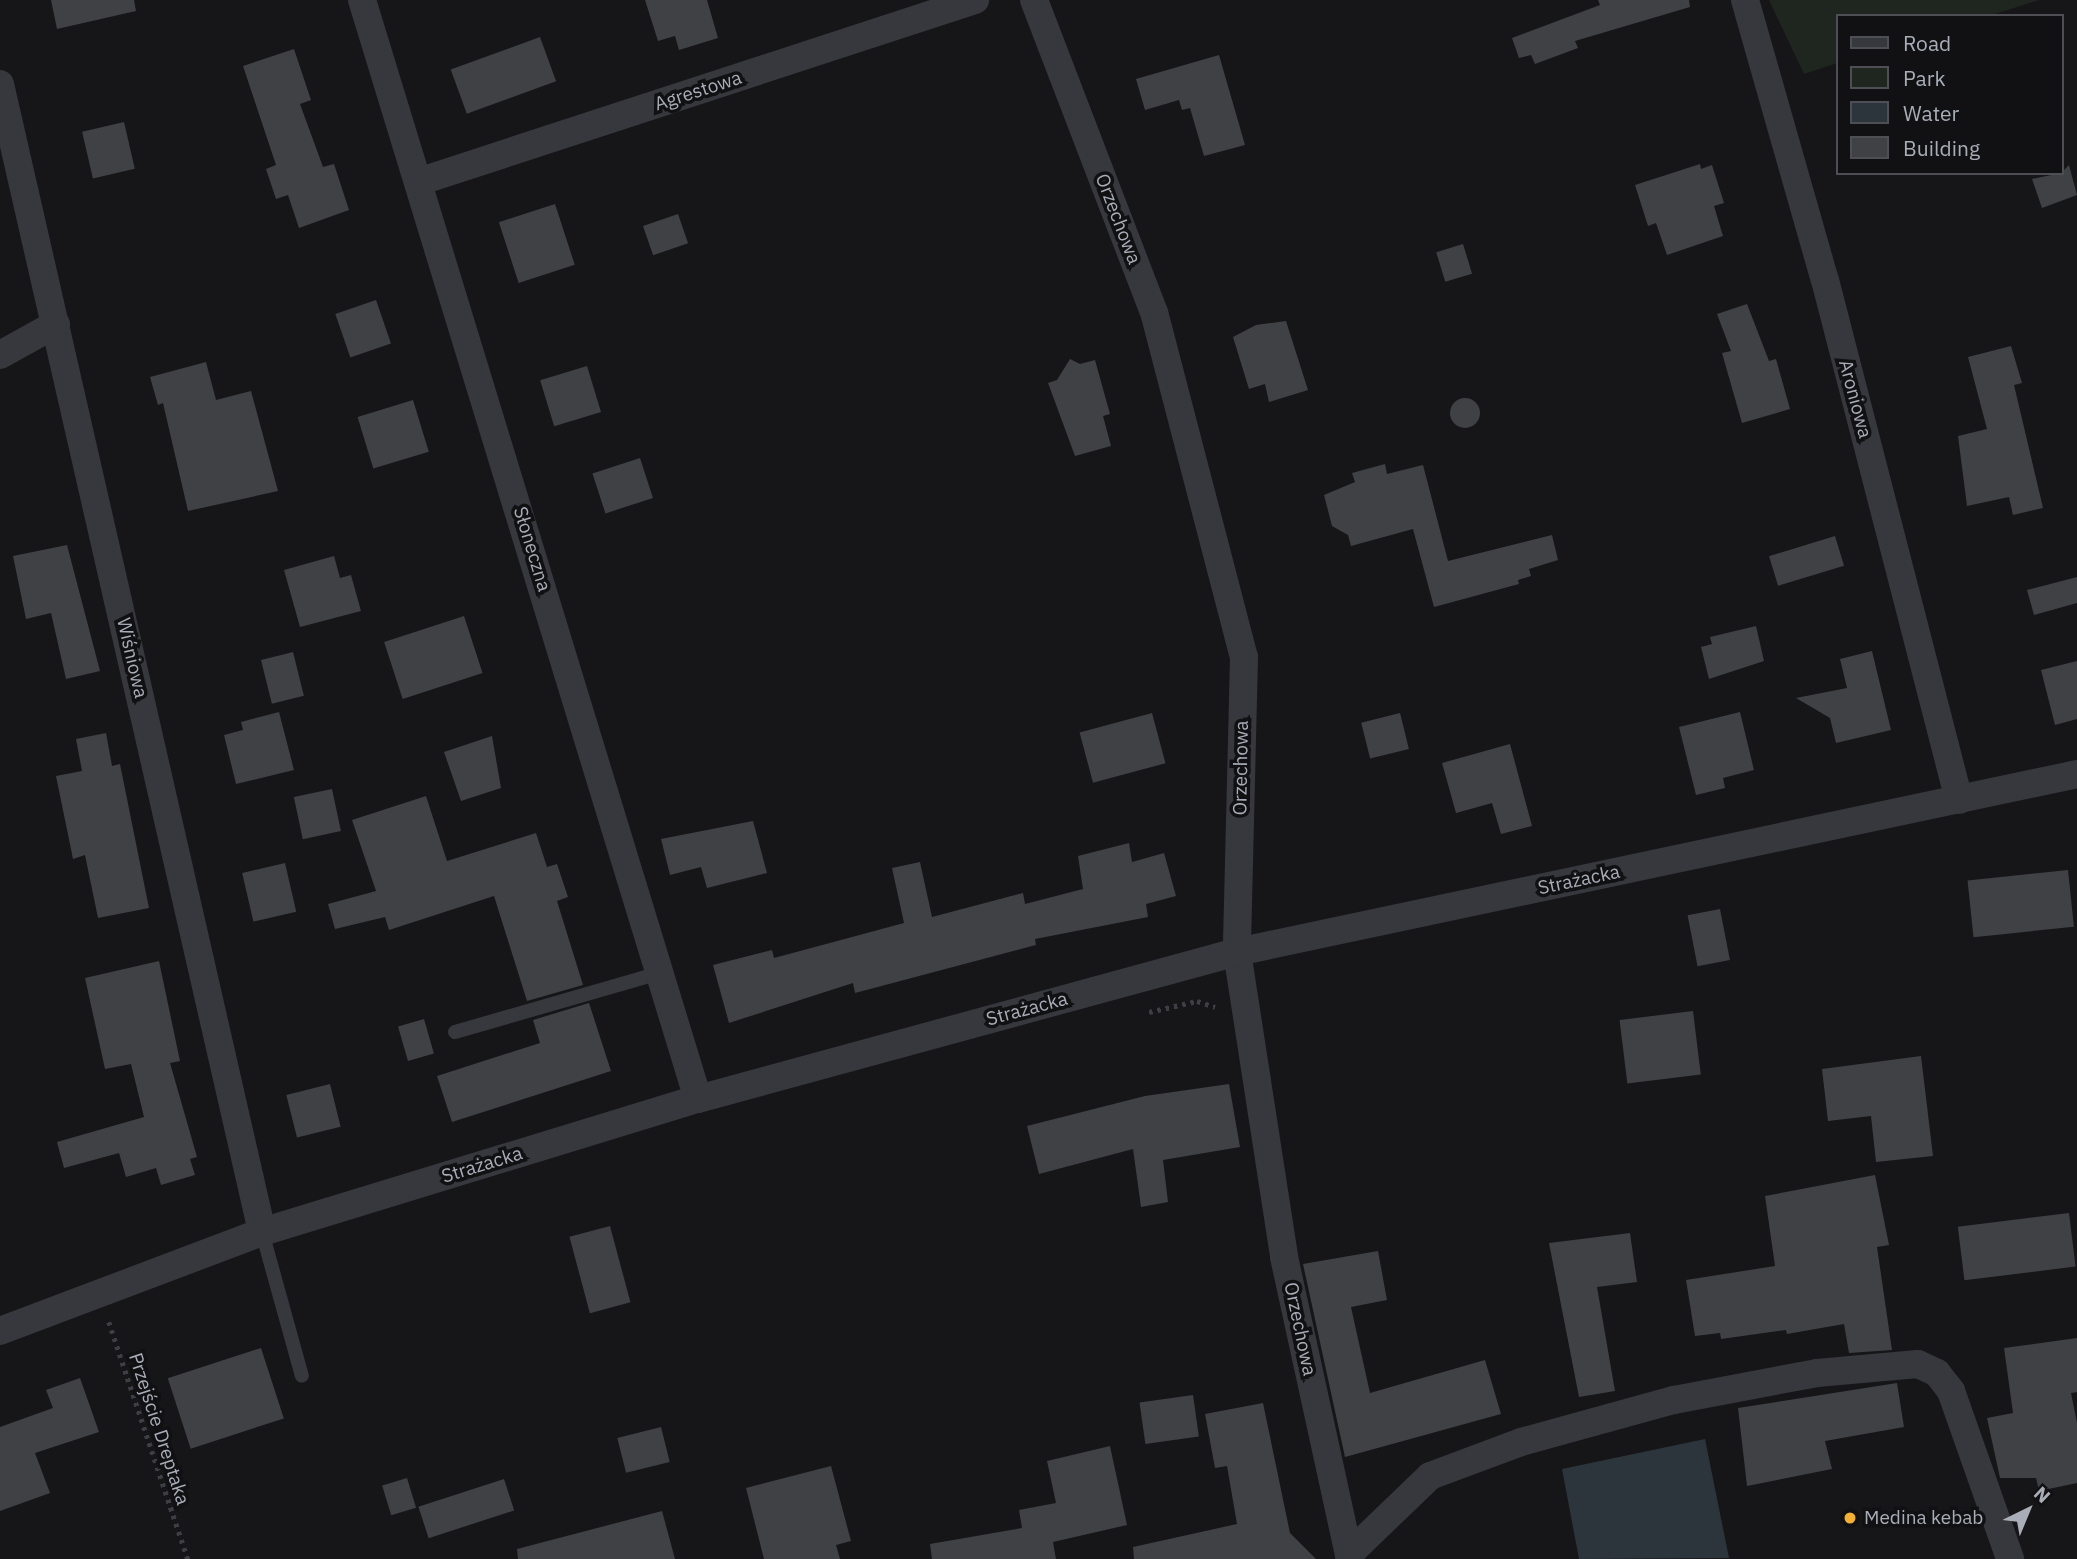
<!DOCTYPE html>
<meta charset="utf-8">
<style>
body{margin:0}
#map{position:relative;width:2077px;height:1559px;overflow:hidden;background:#161618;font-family:"IBM Plex Sans",sans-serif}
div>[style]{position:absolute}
.green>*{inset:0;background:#1e261f}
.water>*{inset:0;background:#2c353c}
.building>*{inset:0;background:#404145;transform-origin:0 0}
.round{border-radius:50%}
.path>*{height:4.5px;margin-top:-2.25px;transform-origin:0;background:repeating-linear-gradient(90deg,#3d3f44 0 3.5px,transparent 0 8.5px)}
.lane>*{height:14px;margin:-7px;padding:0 7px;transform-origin:7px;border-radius:7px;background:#37383d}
.street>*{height:28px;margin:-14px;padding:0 14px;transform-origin:14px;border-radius:14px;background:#37383d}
.dots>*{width:19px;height:19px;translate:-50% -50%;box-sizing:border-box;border:4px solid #111113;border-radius:50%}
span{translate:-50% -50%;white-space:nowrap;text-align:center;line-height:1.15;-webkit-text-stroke:7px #111113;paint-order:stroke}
.street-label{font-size:19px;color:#a8adb8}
.poi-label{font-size:19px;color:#a8adb8}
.left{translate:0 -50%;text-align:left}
.legend{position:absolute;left:1836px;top:14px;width:228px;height:161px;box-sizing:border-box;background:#111113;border:2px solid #4d4f55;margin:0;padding:9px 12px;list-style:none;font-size:21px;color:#a8adb8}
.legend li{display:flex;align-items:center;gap:14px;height:35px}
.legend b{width:35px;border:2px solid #4d4f55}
.north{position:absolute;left:1993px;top:1475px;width:70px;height:70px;-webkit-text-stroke:5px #111113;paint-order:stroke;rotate:43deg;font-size:19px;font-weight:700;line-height:28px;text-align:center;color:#a8adb8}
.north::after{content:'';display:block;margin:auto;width:24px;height:32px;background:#a8adb8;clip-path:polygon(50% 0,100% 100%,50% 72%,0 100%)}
</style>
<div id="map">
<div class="green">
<div style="clip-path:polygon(1769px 0,2039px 0,1989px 16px,1837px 16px,1837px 63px,1804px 74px)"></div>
</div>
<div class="water">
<div style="clip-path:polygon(1705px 1439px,1729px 1558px,1579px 1559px,1562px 1469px)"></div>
</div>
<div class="building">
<div style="clip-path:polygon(51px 0,134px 0,136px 11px,57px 29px)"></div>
<div style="clip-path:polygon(645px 0,707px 0,718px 38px,679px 50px,675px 36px,658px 41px)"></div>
<div style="clip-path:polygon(1598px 0,1689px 0,1690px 7px,1575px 41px,1578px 48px,1535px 64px,1531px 55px,1519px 58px,1512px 38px,1600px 5px)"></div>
<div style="left:540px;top:37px;width:47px;height:95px;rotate:70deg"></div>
<div style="clip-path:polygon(294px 49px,311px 100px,300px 104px,323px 167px,334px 164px,349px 210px,299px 228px,288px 195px,276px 199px,266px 169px,276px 165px,243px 66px)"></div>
<div style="clip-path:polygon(1219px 55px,1245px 145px,1204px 156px,1190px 108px,1182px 110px,1179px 100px,1145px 110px,1136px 79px)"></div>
<div style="left:124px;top:122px;width:48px;height:43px;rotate:77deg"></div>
<div style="clip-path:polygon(1700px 164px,1701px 169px,1712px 165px,1724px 203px,1714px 206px,1723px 236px,1667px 255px,1656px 223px,1648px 226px,1635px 185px)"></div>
<div style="clip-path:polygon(2069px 165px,2077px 195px,2042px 208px,2032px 179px,2061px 173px)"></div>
<div style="left:555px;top:204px;width:64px;height:59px;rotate:72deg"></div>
<div style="left:678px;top:214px;width:31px;height:37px;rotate:71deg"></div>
<div style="left:1463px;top:244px;width:31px;height:28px;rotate:73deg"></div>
<div style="left:376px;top:300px;width:46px;height:43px;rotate:71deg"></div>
<div style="clip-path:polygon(1747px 304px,1769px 361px,1776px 359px,1790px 409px,1742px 423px,1722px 353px,1731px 351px,1717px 314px)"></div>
<div style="clip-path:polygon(1286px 321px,1308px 390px,1269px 402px,1265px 384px,1249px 389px,1233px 337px,1256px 325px)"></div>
<div style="clip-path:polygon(2011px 346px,2022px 383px,2014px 385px,2043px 508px,2013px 515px,2009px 497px,1967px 506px,1958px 436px,1987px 429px,1968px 357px)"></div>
<div style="clip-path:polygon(1070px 359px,1080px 364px,1095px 360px,1110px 414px,1103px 416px,1111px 446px,1075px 456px,1048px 383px,1057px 380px)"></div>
<div style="clip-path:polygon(206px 362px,216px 400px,251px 391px,278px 491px,188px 511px,163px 403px,158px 405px,150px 377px)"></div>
<div style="left:587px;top:366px;width:48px;height:49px;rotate:73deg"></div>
<div class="round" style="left:1450px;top:398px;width:30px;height:30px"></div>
<div style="left:413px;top:400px;width:54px;height:58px;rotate:73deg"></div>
<div style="left:640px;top:458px;width:42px;height:50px;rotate:72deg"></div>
<div style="clip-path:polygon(1385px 464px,1387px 474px,1423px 465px,1448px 561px,1552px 535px,1558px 560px,1529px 569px,1531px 576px,1518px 580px,1519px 584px,1434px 607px,1413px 529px,1351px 546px,1348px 535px,1332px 526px,1324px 495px,1355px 482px,1352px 473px)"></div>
<div style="left:1835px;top:536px;width:31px;height:69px;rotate:73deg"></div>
<div style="clip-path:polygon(67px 545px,100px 671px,66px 679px,51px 613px,26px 619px,13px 556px)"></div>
<div style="clip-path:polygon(334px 556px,340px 578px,351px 575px,361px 611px,300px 627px,284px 570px)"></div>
<div style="clip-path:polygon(2077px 577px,2077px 603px,2034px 615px,2027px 590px)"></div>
<div style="left:464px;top:616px;width:60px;height:84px;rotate:72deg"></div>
<div style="clip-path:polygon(1756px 626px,1764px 661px,1709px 679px,1701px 647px,1712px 644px,1710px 637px)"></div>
<div style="clip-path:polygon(1872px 651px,1891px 730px,1836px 743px,1830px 718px,1796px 698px,1847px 688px,1840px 659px)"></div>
<div style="left:293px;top:652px;width:45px;height:33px;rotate:76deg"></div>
<div style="clip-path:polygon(2077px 661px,2077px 719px,2055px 725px,2041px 670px)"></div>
<div style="clip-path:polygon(279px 712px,294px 770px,236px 784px,224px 735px,243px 730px,241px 722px)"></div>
<div style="clip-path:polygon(1740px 712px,1754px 770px,1723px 778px,1725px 788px,1696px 795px,1679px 727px)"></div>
<div style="left:1152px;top:713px;width:52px;height:75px;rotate:75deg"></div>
<div style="left:1400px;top:713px;width:37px;height:40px;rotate:76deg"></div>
<div style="clip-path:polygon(106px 733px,112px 766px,120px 764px,149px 908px,98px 918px,85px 855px,73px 859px,56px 776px,82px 771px,76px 739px)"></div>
<div style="clip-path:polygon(492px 736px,501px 788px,461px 801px,444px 752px)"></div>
<div style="clip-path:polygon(1510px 744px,1532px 826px,1501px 834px,1492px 803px,1456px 813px,1442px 763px)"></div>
<div style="left:332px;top:789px;width:43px;height:39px;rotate:78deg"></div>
<div style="clip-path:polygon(426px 796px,447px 861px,536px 833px,547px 867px,557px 864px,568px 897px,557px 901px,583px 985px,527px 1001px,494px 896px,389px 930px,385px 917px,335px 929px,328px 904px,376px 891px,352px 820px)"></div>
<div style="clip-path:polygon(753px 821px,767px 873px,707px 888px,701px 867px,670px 875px,661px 839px)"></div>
<div style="clip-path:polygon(1129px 843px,1132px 862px,1164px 853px,1176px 896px,1146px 904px,1148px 917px,1035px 939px,1036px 945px,855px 993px,853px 983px,729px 1023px,713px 965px,772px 950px,774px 958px,904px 923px,892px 868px,920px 862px,932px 917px,1023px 893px,1025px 904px,1083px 889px,1078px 856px)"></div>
<div style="left:285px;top:863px;width:50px;height:44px;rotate:77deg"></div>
<div style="left:2068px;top:870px;width:57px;height:101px;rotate:84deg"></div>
<div style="left:1720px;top:909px;width:52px;height:33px;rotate:79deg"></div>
<div style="clip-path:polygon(159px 961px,180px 1061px,170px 1063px,197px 1157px,190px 1159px,195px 1175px,161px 1185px,156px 1168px,126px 1177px,119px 1153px,64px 1168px,57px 1142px,144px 1117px,131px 1064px,105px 1069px,85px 978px)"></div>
<div style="clip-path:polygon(589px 1003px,611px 1071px,452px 1122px,437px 1076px,540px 1043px,533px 1020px)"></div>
<div style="left:1693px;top:1011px;width:64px;height:74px;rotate:83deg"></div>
<div style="left:424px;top:1019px;width:36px;height:27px;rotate:74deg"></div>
<div style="clip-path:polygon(1921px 1056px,1933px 1156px,1876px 1162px,1871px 1116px,1828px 1121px,1822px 1069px)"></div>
<div style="left:330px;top:1084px;width:44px;height:45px;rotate:76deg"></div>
<div style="clip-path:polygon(1229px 1084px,1240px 1147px,1163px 1160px,1168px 1202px,1141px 1207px,1133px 1149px,1039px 1174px,1027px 1126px,1145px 1096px)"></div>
<div style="clip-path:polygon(1875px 1175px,1889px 1245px,1877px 1247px,1892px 1350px,1849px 1353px,1844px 1324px,1787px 1334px,1786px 1330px,1721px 1339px,1720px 1333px,1695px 1336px,1686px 1280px,1775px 1266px,1765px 1196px)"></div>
<div style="left:2069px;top:1213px;width:54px;height:112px;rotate:83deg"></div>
<div style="left:610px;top:1226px;width:79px;height:42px;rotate:75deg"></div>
<div style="clip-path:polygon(1630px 1233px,1637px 1282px,1597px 1287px,1615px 1391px,1579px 1397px,1549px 1243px)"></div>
<div style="clip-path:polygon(1378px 1251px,1387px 1300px,1351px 1307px,1370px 1393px,1485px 1360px,1501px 1414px,1345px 1457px,1303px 1264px)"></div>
<div style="clip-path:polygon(2077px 1338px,2077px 1392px,2071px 1393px,2077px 1423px,2077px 1483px,2039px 1491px,2036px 1478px,2000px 1478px,1987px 1418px,2013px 1413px,2004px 1348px)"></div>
<div style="left:261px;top:1348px;width:74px;height:98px;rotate:72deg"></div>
<div style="clip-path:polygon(80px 1378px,99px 1432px,35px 1453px,50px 1493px,0 1511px,0 1427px,53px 1408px,46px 1390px)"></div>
<div style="clip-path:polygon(1897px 1383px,1904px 1427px,1825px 1441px,1832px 1469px,1747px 1486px,1738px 1408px)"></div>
<div style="left:1193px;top:1395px;width:42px;height:54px;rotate:82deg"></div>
<div style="clip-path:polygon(1263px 1403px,1290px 1533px,1316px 1559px,1134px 1559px,1133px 1547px,1237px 1524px,1227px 1466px,1215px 1468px,1205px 1414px)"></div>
<div style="left:661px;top:1427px;width:36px;height:45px;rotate:76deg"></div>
<div style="clip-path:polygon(1110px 1446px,1127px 1525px,1053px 1542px,1056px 1559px,932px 1559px,930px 1544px,1022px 1528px,1019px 1510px,1056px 1503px,1047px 1461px)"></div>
<div style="clip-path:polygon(831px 1466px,851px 1541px,836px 1545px,840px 1559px,764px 1559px,746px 1488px)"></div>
<div style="left:407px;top:1478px;width:31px;height:26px;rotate:73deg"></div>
<div style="left:504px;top:1479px;width:33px;height:90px;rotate:72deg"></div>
<div style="clip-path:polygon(662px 1511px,675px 1559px,518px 1559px,517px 1549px)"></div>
</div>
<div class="path">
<div style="left:1149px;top:1012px;width:49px;rotate:-12.9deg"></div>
<div style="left:1197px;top:1001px;width:19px;rotate:18deg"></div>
<div style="left:109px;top:1322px;width:250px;rotate:71.6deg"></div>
</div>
<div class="lane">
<div style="left:455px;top:1032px;width:213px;rotate:-16.1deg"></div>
<div style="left:262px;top:1232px;width:149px;rotate:74.5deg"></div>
</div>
<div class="street">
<div style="left:362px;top:0;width:1149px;rotate:73deg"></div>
<div style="left:1034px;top:0;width:334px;rotate:69deg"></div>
<div style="left:1154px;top:312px;width:357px;rotate:75.4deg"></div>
<div style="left:1244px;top:657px;width:295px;rotate:91.4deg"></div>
<div style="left:1237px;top:952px;width:309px;rotate:81.2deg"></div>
<div style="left:1284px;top:1257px;width:309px;rotate:77.7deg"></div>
<div style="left:1745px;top:0;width:291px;rotate:74.1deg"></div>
<div style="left:1825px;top:280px;width:537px;rotate:75.55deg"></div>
<div style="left:0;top:84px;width:1178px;rotate:77.14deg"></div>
<div style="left:421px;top:181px;width:583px;rotate:-18.09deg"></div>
<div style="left:0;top:355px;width:64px;rotate:-29deg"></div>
<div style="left:0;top:1331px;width:280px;rotate:-20.7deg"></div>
<div style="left:262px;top:1232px;width:456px;rotate:-17deg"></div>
<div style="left:698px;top:1099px;width:559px;rotate:-15.26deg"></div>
<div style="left:1237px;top:952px;width:859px;rotate:-11.96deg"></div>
<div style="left:1349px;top:1554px;width:112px;rotate:-43.9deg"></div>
<div style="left:1430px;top:1476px;width:97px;rotate:-20.5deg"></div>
<div style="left:1521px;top:1442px;width:159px;rotate:-15.4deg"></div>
<div style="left:1674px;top:1400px;width:146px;rotate:-10.7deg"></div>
<div style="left:1817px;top:1373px;width:101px;rotate:-5.1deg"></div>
<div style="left:1918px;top:1364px;width:21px;rotate:25deg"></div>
<div style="left:1937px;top:1373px;width:23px;rotate:52deg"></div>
<div style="left:1951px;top:1391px;width:178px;rotate:70.6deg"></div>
</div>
<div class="dots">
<div style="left:1850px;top:1518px;background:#f2b134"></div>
</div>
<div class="street-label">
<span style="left:698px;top:91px;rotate:-18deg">Agrestowa</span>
<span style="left:1118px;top:219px;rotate:69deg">Orzechowa</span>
<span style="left:1855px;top:399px;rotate:75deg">Aroniowa</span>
<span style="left:532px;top:549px;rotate:73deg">Słoneczna</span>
<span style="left:132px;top:658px;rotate:77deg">Wiśniowa</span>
<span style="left:1241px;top:768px;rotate:-89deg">Orzechowa</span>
<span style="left:1579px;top:880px;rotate:-12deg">Strażacka</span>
<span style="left:1027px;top:1009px;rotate:-15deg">Strażacka</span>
<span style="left:482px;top:1165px;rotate:-17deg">Strażacka</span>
<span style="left:1300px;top:1329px;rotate:78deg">Orzechowa</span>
<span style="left:159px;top:1429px;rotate:72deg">Przejście Dreptaka</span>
</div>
<div class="poi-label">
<span class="left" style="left:1864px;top:1518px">Medina kebab</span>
</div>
<ul class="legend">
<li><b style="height:9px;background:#37383d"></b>Road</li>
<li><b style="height:19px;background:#1e261f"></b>Park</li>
<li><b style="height:19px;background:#2c353c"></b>Water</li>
<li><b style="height:19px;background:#404145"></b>Building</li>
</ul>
<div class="north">N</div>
</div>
